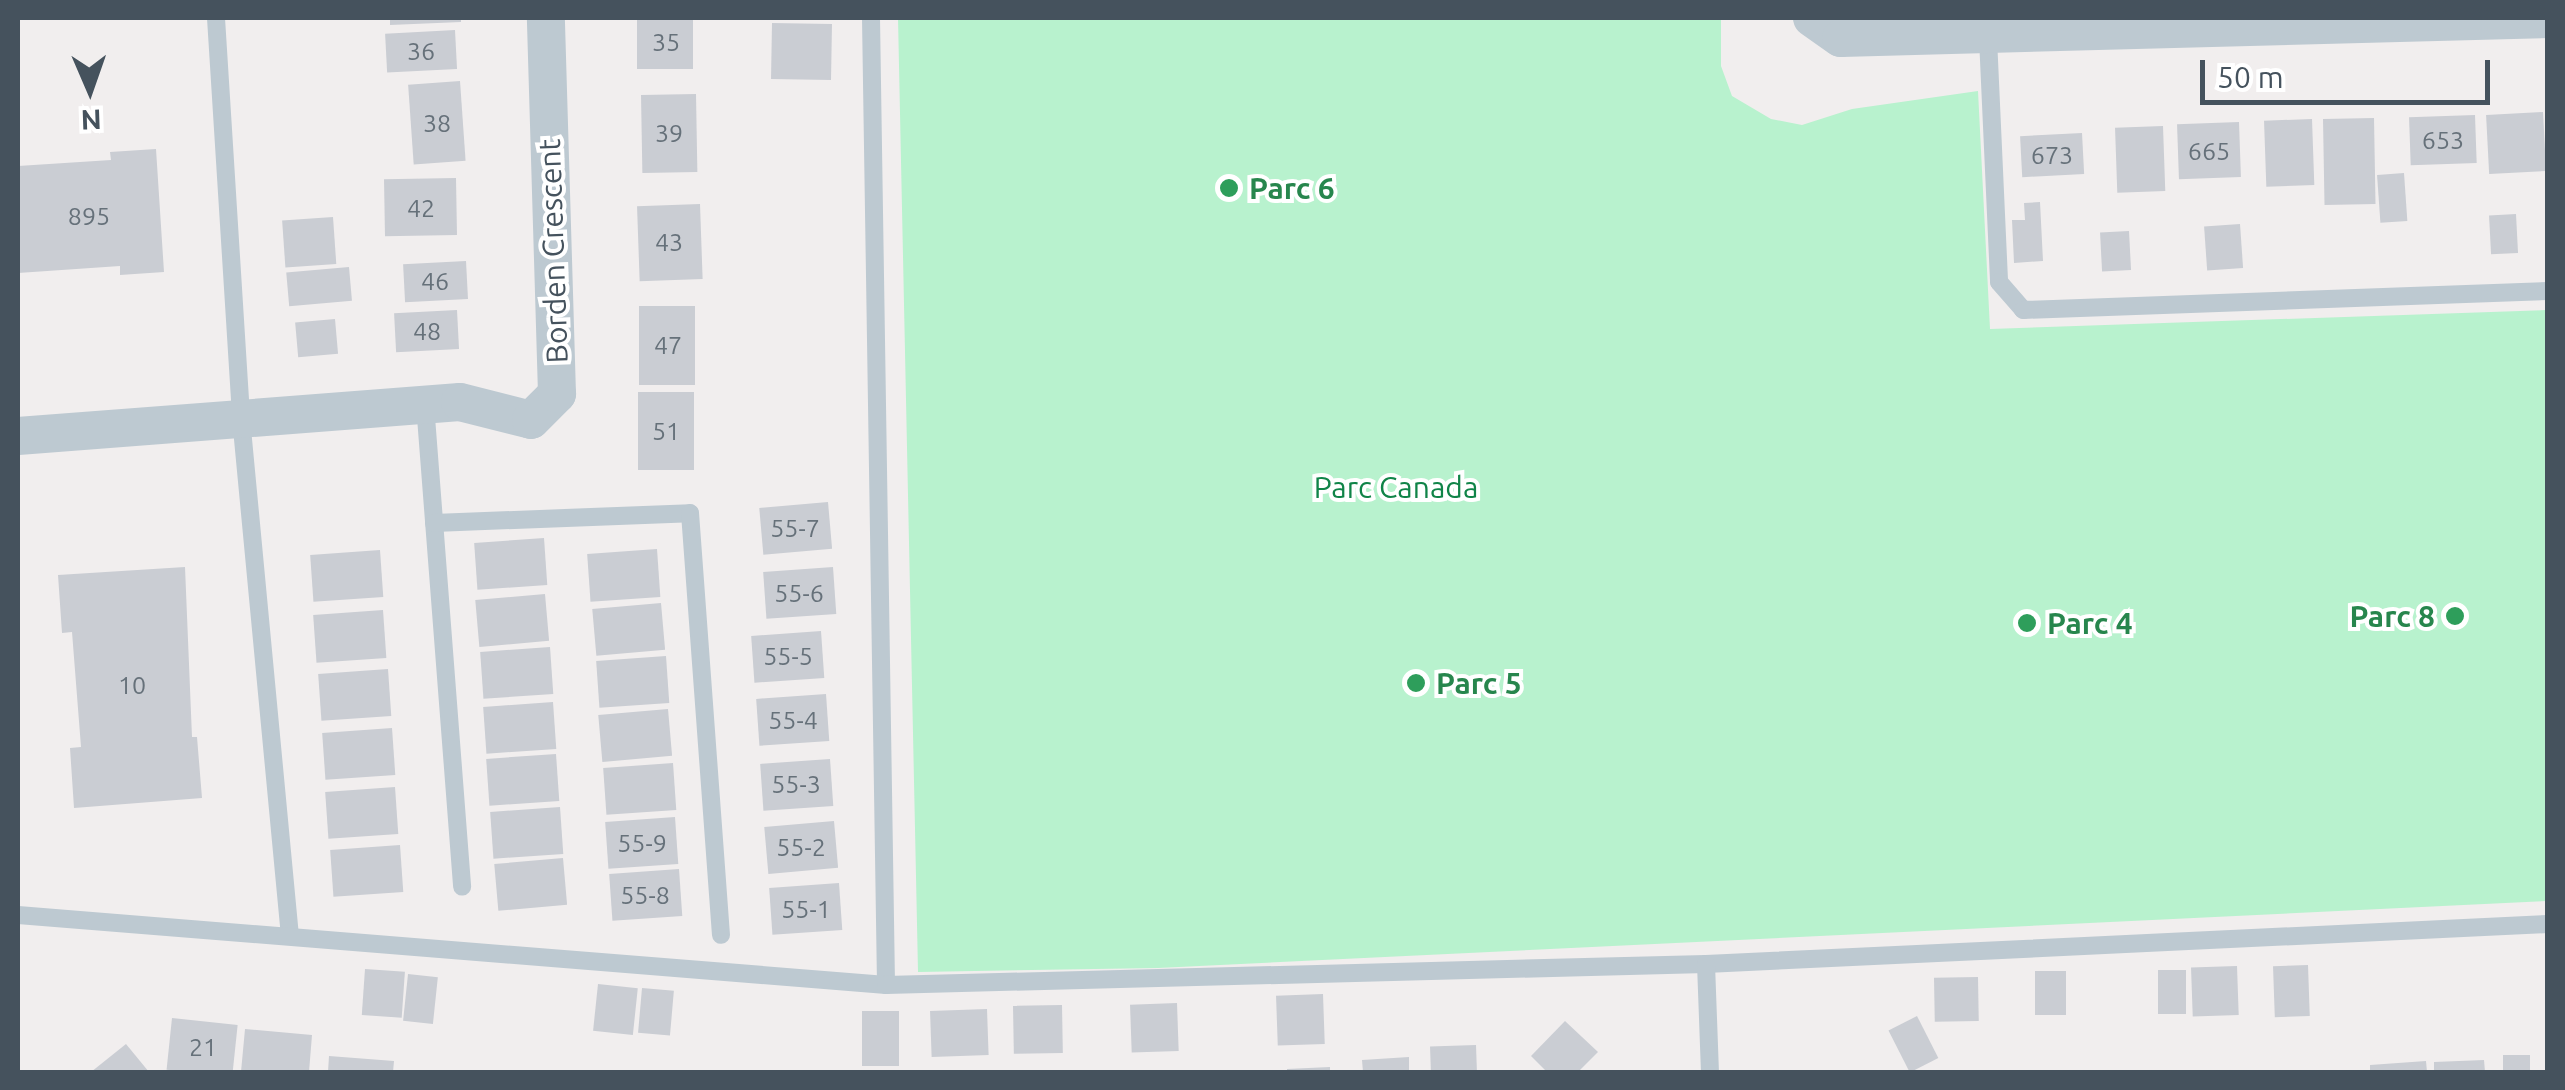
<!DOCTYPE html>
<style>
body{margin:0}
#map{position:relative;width:2565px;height:1090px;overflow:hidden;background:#f1eeee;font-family:Ubuntu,sans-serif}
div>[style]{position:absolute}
.green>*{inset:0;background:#b8f2ce}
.building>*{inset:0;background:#cacdd3;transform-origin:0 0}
.service>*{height:18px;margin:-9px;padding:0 9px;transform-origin:9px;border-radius:9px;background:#bdc9d1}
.minor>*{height:38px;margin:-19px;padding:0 19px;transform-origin:19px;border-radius:19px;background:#bdc9d1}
.dots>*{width:28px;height:28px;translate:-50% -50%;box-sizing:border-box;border:5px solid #fff;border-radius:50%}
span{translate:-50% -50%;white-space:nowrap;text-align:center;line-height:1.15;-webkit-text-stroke:8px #fff;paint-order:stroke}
.number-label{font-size:25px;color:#66717a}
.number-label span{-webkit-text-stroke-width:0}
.leisure-label{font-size:30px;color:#27864d;font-weight:700}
.left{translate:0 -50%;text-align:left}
.right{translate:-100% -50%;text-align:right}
.street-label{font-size:30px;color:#45525d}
.park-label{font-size:30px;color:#108448}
.frame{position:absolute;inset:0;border:20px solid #45525d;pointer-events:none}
.north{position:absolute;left:40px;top:40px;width:100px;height:100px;-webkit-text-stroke:8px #fff;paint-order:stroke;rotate:178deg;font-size:28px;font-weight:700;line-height:40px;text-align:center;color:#45525d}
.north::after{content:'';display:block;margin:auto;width:35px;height:45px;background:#45525d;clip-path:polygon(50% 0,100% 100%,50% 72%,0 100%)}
.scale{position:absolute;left:2200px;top:60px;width:290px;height:45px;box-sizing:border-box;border:5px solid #45525d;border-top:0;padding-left:12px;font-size:30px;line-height:35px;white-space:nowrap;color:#45525d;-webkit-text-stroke:8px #fff;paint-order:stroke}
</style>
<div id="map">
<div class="green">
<div style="clip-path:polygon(898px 18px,1721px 18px,1721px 66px,1732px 96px,1771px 119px,1802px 125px,1852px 109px,1978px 91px,1990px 329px,2547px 310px,2547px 901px,1158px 968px,918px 972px)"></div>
</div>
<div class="building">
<div style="clip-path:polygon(390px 18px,461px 18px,461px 22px,390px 25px)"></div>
<div style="left:637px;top:18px;width:56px;height:51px"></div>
<div style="left:772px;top:23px;width:60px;height:56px;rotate:1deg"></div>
<div style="left:455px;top:30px;width:39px;height:70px;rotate:87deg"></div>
<div style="left:460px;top:81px;width:80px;height:52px;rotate:86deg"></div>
<div style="left:696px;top:94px;width:78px;height:55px;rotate:89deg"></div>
<div style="left:2543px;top:112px;width:59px;height:57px;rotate:87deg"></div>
<div style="left:2475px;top:115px;width:48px;height:66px;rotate:88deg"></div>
<div style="left:2374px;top:118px;width:86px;height:51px;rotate:89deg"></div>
<div style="left:2312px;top:119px;width:66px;height:48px;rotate:88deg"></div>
<div style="left:2239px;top:122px;width:55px;height:62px;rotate:88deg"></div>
<div style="left:2163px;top:126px;width:65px;height:48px;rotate:88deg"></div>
<div style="left:2082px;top:133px;width:41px;height:62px;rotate:87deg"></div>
<div style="clip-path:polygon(156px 149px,164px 272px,120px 275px,120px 266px,18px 273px,18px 166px,111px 160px,110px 152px)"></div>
<div style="left:2404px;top:173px;width:48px;height:27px;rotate:86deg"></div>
<div style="left:456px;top:178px;width:57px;height:72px;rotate:89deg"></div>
<div style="clip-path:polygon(2040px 202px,2043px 261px,2014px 263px,2012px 220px,2025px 220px,2024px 203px)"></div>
<div style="left:700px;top:204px;width:75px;height:63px;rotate:88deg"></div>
<div style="left:2516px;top:214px;width:39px;height:27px;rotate:87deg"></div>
<div style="left:333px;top:217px;width:47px;height:51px;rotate:86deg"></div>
<div style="left:2240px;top:224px;width:44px;height:36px;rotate:86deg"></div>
<div style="left:2129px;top:231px;width:39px;height:29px;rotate:87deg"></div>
<div style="left:466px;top:261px;width:38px;height:63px;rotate:87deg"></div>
<div style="left:349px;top:267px;width:34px;height:63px;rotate:85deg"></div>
<div style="left:639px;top:306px;width:56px;height:79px"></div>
<div style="left:457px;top:310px;width:39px;height:63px;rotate:87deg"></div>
<div style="left:335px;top:319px;width:35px;height:40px;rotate:85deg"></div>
<div style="left:638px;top:392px;width:56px;height:78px"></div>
<div style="left:828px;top:502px;width:47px;height:69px;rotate:85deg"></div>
<div style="left:544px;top:538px;width:47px;height:70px;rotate:86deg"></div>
<div style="left:657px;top:549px;width:48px;height:70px;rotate:86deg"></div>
<div style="left:380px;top:550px;width:47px;height:70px;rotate:86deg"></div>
<div style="clip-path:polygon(185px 567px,192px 737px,197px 737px,202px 798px,74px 808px,70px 748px,81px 747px,72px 632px,62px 633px,58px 575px)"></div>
<div style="left:833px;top:567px;width:47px;height:70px;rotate:86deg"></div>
<div style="left:545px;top:594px;width:47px;height:70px;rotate:85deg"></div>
<div style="left:661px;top:603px;width:47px;height:69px;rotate:85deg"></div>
<div style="left:383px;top:610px;width:48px;height:70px;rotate:86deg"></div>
<div style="left:821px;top:631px;width:47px;height:70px;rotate:86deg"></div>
<div style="left:550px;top:647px;width:47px;height:70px;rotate:86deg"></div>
<div style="left:666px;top:656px;width:47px;height:70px;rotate:86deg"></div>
<div style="left:388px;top:669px;width:47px;height:70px;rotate:86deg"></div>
<div style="left:826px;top:694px;width:47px;height:70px;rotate:86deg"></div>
<div style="left:553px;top:702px;width:47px;height:70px;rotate:86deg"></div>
<div style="left:668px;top:709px;width:47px;height:70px;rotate:85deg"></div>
<div style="left:392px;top:728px;width:47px;height:70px;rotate:86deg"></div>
<div style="left:556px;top:754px;width:47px;height:70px;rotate:86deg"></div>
<div style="left:830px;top:759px;width:47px;height:70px;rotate:86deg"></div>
<div style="left:673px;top:763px;width:47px;height:70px;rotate:86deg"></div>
<div style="left:395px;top:787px;width:47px;height:70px;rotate:86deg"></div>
<div style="left:560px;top:807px;width:47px;height:70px;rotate:86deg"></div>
<div style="left:675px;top:817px;width:47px;height:70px;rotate:86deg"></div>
<div style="left:834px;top:821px;width:47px;height:70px;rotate:85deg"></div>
<div style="left:400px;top:845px;width:47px;height:70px;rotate:86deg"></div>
<div style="left:563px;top:858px;width:47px;height:69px;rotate:85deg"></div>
<div style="left:679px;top:869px;width:47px;height:70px;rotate:86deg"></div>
<div style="left:839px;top:883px;width:47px;height:70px;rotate:86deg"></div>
<div style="left:2308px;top:965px;width:51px;height:35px;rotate:88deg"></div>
<div style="left:2237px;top:966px;width:49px;height:46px;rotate:88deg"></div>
<div style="left:365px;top:969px;width:40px;height:46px;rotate:4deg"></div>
<div style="left:2158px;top:970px;width:28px;height:44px"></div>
<div style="left:2066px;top:971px;width:44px;height:31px;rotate:90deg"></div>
<div style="left:408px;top:974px;width:30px;height:47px;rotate:6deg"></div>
<div style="left:1978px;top:977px;width:44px;height:44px;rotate:89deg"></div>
<div style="left:598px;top:984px;width:40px;height:47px;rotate:6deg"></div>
<div style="left:642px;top:988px;width:32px;height:45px;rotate:5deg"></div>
<div style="left:1323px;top:994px;width:50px;height:47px;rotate:88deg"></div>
<div style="left:1177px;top:1003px;width:48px;height:47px;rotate:88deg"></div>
<div style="left:1062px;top:1005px;width:48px;height:49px;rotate:89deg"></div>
<div style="left:987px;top:1009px;width:46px;height:57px;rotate:88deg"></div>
<div style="left:862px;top:1011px;width:37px;height:55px"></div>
<div style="left:1917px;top:1016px;width:47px;height:32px;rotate:63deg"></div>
<div style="left:172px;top:1018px;width:66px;height:52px;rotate:6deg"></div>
<div style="clip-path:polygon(1565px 1021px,1598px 1052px,1578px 1072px,1547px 1072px,1531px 1056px)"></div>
<div style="clip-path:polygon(245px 1029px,312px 1035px,309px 1072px,241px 1072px)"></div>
<div style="clip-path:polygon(126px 1044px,149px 1072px,91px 1072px)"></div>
<div style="left:1476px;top:1045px;width:27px;height:46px;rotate:88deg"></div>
<div style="left:2503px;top:1055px;width:27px;height:17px"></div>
<div style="clip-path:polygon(329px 1056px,394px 1061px,393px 1072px,328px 1072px)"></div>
<div style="clip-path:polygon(1409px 1057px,1409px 1072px,1363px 1072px,1362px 1060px)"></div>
<div style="clip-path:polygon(2484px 1060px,2485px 1072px,2434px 1072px,2434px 1062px)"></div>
<div style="clip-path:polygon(2426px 1061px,2427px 1072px,2370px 1072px,2370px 1065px)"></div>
<div style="clip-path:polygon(1330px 1067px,1330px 1072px,1287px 1072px,1287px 1069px)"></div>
</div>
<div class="service">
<div style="left:216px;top:18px;width:401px;rotate:86.4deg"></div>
<div style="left:241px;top:418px;width:520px;rotate:84.6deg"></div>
<div style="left:871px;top:18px;width:967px;rotate:89.11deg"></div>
<div style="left:1988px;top:38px;width:244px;rotate:87.4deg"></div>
<div style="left:1999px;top:282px;width:37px;rotate:49deg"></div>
<div style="left:2023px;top:310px;width:525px;rotate:-2.07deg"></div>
<div style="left:425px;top:404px;width:484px;rotate:85.6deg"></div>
<div style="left:434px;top:523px;width:256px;rotate:-2.2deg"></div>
<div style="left:690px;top:513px;width:423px;rotate:85.8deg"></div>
<div style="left:18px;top:915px;width:871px;rotate:4.61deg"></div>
<div style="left:886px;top:985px;width:820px;rotate:-1.47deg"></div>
<div style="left:1706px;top:964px;width:843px;rotate:-2.72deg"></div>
<div style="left:1706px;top:964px;width:108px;rotate:87.9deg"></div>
</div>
<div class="minor">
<div style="left:1812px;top:18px;width:35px;rotate:35deg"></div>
<div style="left:1841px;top:38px;width:707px;rotate:-1.54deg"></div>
<div style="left:18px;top:436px;width:443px;rotate:-4.4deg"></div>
<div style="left:460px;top:402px;width:73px;rotate:14.2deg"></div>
<div style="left:531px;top:420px;width:37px;rotate:-45deg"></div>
<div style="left:557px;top:394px;width:376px;rotate:-91.7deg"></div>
</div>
<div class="dots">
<div style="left:1229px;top:188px;background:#2e9e5b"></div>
<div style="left:2455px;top:616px;background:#2e9e5b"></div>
<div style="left:2027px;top:623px;background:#2e9e5b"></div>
<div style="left:1416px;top:683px;background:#2e9e5b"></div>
</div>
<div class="number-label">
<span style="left:666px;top:42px">35</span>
<span style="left:421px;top:51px">36</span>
<span style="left:437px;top:123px">38</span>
<span style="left:669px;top:133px">39</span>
<span style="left:2443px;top:140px">653</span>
<span style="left:2209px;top:151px">665</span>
<span style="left:2052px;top:155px">673</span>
<span style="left:421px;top:208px">42</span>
<span style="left:89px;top:216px">895</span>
<span style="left:669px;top:242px">43</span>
<span style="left:435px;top:281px">46</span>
<span style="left:427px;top:331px">48</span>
<span style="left:668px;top:345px">47</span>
<span style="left:666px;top:431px">51</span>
<span style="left:795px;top:528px">55-7</span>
<span style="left:799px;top:593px">55-6</span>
<span style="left:788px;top:656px">55-5</span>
<span style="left:132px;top:685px">10</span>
<span style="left:793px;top:720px">55-4</span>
<span style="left:796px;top:784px">55-3</span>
<span style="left:642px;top:843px">55-9</span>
<span style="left:801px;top:847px">55-2</span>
<span style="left:645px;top:895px">55-8</span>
<span style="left:806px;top:909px">55-1</span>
<span style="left:203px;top:1047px">21</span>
</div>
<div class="leisure-label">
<span class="left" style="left:1249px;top:188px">Parc 6</span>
<span class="right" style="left:2435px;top:616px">Parc 8</span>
<span class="left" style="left:2047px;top:623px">Parc 4</span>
<span class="left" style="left:1436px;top:683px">Parc 5</span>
</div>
<div class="street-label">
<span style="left:553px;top:251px;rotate:-92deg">Borden Crescent</span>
</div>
<div class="park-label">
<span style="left:1396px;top:487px">Parc Canada</span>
</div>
<div class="frame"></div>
<div class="north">N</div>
<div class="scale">50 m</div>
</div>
